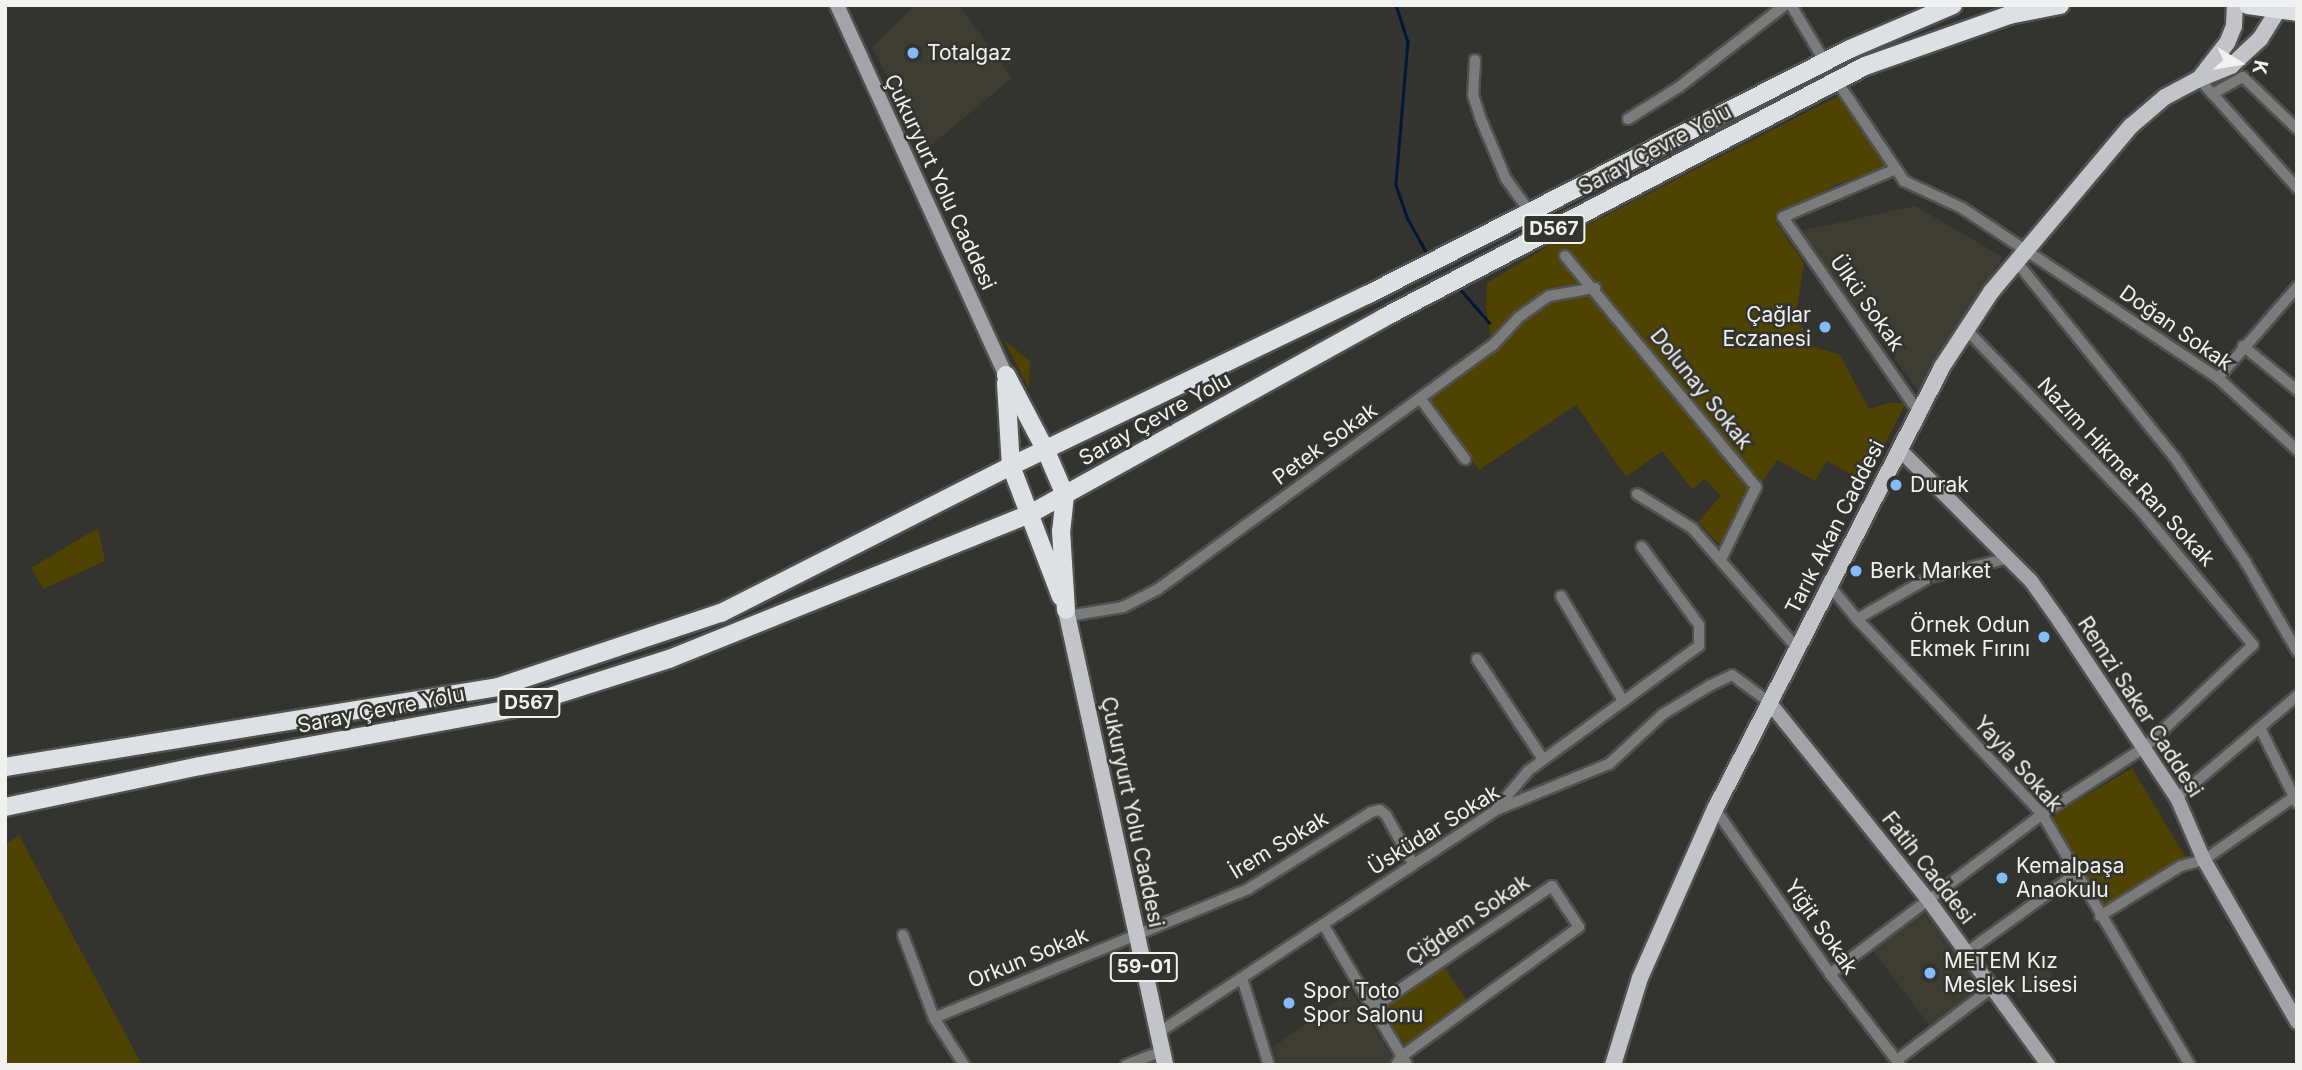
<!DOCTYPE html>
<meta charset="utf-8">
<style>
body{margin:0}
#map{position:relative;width:2302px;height:1070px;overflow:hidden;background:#333330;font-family:Inter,sans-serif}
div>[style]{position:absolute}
.built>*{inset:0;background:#3e3d34;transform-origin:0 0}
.green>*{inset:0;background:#4e4300;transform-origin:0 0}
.stream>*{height:2.5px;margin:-1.25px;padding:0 1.25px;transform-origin:1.25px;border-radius:1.25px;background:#001737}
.roads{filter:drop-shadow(2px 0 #51514f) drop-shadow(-2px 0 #51514f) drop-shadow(0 2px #51514f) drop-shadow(0 -2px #51514f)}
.street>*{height:10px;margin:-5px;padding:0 5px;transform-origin:5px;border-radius:5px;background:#7a7b7d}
.secondary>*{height:14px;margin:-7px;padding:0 7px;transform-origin:7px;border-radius:7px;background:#a3a4a7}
.primary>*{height:16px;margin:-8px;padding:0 8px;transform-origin:8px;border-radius:8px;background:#c2c4c7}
.highway>*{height:18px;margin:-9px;padding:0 9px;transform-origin:9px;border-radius:9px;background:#dee1e4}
.dots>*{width:19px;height:19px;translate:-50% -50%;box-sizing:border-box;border:4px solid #333330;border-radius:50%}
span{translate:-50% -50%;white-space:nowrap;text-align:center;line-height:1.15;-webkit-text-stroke:5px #333330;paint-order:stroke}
.shield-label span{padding:2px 5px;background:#333330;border:2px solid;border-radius:5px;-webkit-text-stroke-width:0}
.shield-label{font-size:19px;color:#f1f1ef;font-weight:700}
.poi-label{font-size:21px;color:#f1f1ef}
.left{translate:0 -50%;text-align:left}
.right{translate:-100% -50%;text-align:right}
.street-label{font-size:21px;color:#f1f1ef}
.frame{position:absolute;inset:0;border:7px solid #f1f1ef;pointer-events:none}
.north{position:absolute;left:2204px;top:28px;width:70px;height:70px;-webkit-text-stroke:5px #333330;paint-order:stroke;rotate:101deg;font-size:19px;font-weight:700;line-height:28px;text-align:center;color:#f1f1ef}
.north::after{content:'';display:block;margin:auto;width:24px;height:32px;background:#f1f1ef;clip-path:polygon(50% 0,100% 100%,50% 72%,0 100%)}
</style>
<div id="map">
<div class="built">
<div style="clip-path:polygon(915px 5px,959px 5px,1012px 78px,917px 157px,920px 141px,872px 47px)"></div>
<div style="clip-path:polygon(1915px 206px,2003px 257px,1958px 325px,1920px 393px,1800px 231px)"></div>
<div style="left:1924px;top:912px;width:104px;height:64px;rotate:53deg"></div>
<div style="left:2043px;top:960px;width:18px;height:41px;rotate:56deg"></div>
<div style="clip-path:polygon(1351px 991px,1395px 1061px,1392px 1065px,1278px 1065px,1272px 1048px)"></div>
</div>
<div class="green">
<div style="clip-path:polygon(1840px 95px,1889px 167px,1837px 184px,1777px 216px,1775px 221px,1804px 263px,1796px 315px,1811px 346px,1840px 355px,1869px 409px,1889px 403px,1906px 403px,1865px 482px,1827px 461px,1815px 481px,1777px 460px,1720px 545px,1698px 522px,1721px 496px,1705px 479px,1692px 489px,1662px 451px,1626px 477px,1576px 405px,1479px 470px,1430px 404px,1431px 396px,1491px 339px,1486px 307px,1487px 283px,1553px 243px)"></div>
<div style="clip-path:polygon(1004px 340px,1030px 361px,1029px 389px)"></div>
<div style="clip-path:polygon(98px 528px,105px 561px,43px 589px,31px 568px)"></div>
<div style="left:2132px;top:768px;width:104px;height:95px;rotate:59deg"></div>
<div style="clip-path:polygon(19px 835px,142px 1065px,9px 1065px,5px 1060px,5px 845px)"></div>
<div style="left:1442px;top:964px;width:48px;height:76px;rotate:56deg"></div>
</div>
<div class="stream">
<div style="left:1396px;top:5px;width:38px;rotate:72deg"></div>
<div style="left:1408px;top:41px;width:144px;rotate:94.8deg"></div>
<div style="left:1396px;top:185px;width:36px;rotate:71deg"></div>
<div style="left:1408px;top:219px;width:39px;rotate:61deg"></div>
<div style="left:1461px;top:290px;width:43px;rotate:48.8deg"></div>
</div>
<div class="roads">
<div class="street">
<div style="left:1791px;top:5px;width:66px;rotate:59.2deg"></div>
<div style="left:1475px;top:60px;width:35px;rotate:93deg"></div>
<div style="left:1473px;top:95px;width:28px;rotate:72deg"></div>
<div style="left:1482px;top:122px;width:62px;rotate:67.2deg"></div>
<div style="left:1506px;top:179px;width:41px;rotate:54deg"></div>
<div style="left:2199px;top:79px;width:147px;rotate:48deg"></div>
<div style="left:1836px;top:80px;width:122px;rotate:56deg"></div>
<div style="left:1904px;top:181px;width:64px;rotate:25deg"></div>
<div style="left:1962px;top:208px;width:307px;rotate:33.6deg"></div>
<div style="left:2218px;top:378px;width:107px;rotate:42.3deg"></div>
<div style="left:2212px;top:94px;width:35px;rotate:-29deg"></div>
<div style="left:2243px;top:77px;width:75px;rotate:43.9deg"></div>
<div style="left:1628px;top:119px;width:60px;rotate:-32.1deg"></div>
<div style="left:1679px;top:87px;width:134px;rotate:-37.7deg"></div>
<div style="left:1896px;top:169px;width:123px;rotate:157deg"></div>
<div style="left:1783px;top:217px;width:236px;rotate:55.2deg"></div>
<div style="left:1565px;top:256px;width:300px;rotate:50.4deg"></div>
<div style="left:1756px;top:487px;width:80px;rotate:115.9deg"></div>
<div style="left:2016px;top:261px;width:253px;rotate:51.1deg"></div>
<div style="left:2175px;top:458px;width:127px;rotate:55.9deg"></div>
<div style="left:2246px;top:563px;width:102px;rotate:59.9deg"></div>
<div style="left:2243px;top:346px;width:70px;rotate:39.2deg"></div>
<div style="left:2218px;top:378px;width:121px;rotate:-49deg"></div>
<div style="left:1420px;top:398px;width:76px;rotate:53.6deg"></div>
<div style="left:1637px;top:494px;width:65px;rotate:31.7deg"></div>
<div style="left:1692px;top:528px;width:159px;rotate:48.8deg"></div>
<div style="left:1829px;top:585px;width:44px;rotate:50.5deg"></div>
<div style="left:1857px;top:619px;width:269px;rotate:46.5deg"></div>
<div style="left:2042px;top:814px;width:291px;rotate:59.5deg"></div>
<div style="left:1561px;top:596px;width:122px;rotate:59.4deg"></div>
<div style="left:1068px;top:616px;width:56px;rotate:-9.3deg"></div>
<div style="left:1123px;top:607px;width:39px;rotate:-27deg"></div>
<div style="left:1158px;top:589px;width:414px;rotate:-36.1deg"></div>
<div style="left:1493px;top:345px;width:38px;rotate:-47deg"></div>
<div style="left:1519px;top:317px;width:37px;rotate:-35deg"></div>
<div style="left:1549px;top:296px;width:47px;rotate:-9.9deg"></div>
<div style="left:1857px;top:619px;width:84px;rotate:-29.9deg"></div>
<div style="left:1930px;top:577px;width:82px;rotate:-13.4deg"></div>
<div style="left:1477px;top:659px;width:120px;rotate:56.6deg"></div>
<div style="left:2260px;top:728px;width:84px;rotate:63.7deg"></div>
<div style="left:2177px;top:798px;width:157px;rotate:-40.4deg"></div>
<div style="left:1497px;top:808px;width:48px;rotate:-50deg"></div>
<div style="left:1528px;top:771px;width:212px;rotate:-36.2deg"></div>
<div style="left:1699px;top:646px;width:21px;rotate:-90deg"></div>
<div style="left:1699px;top:625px;width:97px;rotate:-126.2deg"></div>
<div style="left:1715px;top:809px;width:201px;rotate:55.1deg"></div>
<div style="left:1830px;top:974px;width:115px;rotate:52.4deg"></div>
<div style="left:2100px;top:916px;width:95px;rotate:-31.7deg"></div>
<div style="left:2181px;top:866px;width:24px;rotate:-15deg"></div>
<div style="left:2204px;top:860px;width:113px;rotate:-35deg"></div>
<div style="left:1323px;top:924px;width:164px;rotate:59.2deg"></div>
<div style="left:903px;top:935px;width:89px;rotate:69.5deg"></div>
<div style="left:934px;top:1018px;width:56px;rotate:57.4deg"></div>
<div style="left:1967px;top:952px;width:133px;rotate:-35.8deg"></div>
<div style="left:1830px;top:974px;width:266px;rotate:-37deg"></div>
<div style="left:2042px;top:814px;width:123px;rotate:-33deg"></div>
<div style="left:2145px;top:747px;width:149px;rotate:-43.4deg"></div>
<div style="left:2253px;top:645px;width:175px;rotate:-129.9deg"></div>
<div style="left:2141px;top:511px;width:252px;rotate:-133.9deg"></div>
<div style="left:1242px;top:978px;width:91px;rotate:72.8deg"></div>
<div style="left:1371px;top:1009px;width:219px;rotate:-34.2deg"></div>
<div style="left:1552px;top:886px;width:49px;rotate:56.6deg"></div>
<div style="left:1579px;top:927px;width:220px;rotate:143.9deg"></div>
<div style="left:1401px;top:1057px;width:9px;rotate:122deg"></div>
<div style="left:934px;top:1018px;width:339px;rotate:-22.3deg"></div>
<div style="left:1248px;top:889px;width:145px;rotate:-32deg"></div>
<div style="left:1371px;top:812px;width:9px;rotate:-13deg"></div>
<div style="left:1380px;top:810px;width:8px;rotate:40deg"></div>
<div style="left:1386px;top:815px;width:56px;rotate:61.1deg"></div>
<div style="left:1158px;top:1033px;width:405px;rotate:-33.4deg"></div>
<div style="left:1496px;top:810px;width:122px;rotate:-22.2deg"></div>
<div style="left:1609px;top:764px;width:74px;rotate:-42.8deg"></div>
<div style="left:1663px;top:714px;width:56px;rotate:-31.1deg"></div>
<div style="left:1711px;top:685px;width:23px;rotate:-25deg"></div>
<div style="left:1732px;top:675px;width:46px;rotate:36.1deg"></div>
<div style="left:1897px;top:1060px;width:119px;rotate:-37.2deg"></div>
<div style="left:1126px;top:1065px;width:39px;rotate:-21deg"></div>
</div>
<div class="secondary">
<div style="left:837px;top:5px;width:407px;rotate:65.5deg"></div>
<div style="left:1899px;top:449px;width:187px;rotate:45deg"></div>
<div style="left:2031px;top:581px;width:50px;rotate:54.7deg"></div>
<div style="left:2060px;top:622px;width:211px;rotate:56.4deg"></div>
<div style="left:2177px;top:798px;width:68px;rotate:66.5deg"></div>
<div style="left:2204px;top:860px;width:187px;rotate:60.1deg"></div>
<div style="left:1769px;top:702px;width:255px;rotate:51.2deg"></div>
<div style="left:1929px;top:901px;width:203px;rotate:54deg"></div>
</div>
<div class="primary">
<div style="left:2235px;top:5px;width:21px;rotate:93deg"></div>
<div style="left:2234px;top:26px;width:18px;rotate:112deg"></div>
<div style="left:2227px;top:43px;width:46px;rotate:127.9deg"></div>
<div style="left:2199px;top:79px;width:35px;rotate:-22deg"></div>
<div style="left:2231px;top:66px;width:40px;rotate:-43deg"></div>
<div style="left:2260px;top:39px;width:36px;rotate:-58deg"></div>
<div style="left:1066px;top:610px;width:466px;rotate:77.7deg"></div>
<div style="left:1613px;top:1065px;width:91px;rotate:-72.8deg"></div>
<div style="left:1640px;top:978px;width:185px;rotate:-66.1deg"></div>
<div style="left:1715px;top:809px;width:497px;rotate:-62.8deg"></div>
<div style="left:1942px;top:367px;width:90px;rotate:-56.8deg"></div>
<div style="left:1991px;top:292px;width:217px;rotate:-49.9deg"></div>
<div style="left:2131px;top:126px;width:45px;rotate:-40.5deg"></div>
<div style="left:2165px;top:97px;width:38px;rotate:-28deg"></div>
</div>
<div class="highway">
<div style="left:2248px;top:5px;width:49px;rotate:8.1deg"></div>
<div style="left:1006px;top:375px;width:86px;rotate:62.2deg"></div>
<div style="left:1046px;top:451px;width:48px;rotate:66.6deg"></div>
<div style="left:1065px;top:495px;width:36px;rotate:96deg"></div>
<div style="left:1061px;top:531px;width:79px;rotate:86.4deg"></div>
<div style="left:1006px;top:383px;width:83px;rotate:86.6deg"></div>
<div style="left:1011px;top:466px;width:140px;rotate:69.1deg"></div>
<div style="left:5px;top:767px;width:499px;rotate:-9.2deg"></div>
<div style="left:498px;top:687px;width:235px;rotate:-18.4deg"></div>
<div style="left:721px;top:613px;width:325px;rotate:-26.9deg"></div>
<div style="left:1011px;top:466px;width:395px;rotate:-25.7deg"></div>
<div style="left:1367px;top:295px;width:542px;rotate:-26.99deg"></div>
<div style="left:1850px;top:49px;width:112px;rotate:-23.1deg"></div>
<div style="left:5px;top:807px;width:199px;rotate:-11.9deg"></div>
<div style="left:200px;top:766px;width:316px;rotate:-10.4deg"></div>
<div style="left:511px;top:709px;width:166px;rotate:-17.6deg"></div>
<div style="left:669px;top:659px;width:387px;rotate:-21.9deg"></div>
<div style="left:1028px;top:515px;width:406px;rotate:-29deg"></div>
<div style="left:1383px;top:318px;width:544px;rotate:-27.6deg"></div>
<div style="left:1865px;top:66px;width:153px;rotate:-19.5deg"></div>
<div style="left:2009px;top:15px;width:52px;rotate:-11.1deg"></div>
</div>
</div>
<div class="dots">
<div style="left:913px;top:53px;background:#84bbfb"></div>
<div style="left:1825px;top:327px;background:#84bbfb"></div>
<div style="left:1896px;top:485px;background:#84bbfb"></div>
<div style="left:1856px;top:571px;background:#84bbfb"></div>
<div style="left:2044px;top:637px;background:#84bbfb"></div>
<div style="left:2002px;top:878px;background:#84bbfb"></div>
<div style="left:1930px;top:973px;background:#84bbfb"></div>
<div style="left:1289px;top:1003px;background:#84bbfb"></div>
</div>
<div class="shield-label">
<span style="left:1554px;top:229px">D567</span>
<span style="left:529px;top:703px">D567</span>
<span style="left:1144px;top:967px">59-01</span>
</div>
<div class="poi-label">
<span class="left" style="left:927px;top:53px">Totalgaz</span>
<span class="right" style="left:1811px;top:327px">Çağlar<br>Eczanesi</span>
<span class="left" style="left:1910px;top:485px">Durak</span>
<span class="left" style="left:1870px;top:571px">Berk Market</span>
<span class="right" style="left:2030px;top:637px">Örnek Odun<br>Ekmek Fırını</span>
<span class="left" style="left:2016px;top:878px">Kemalpaşa<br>Anaokulu</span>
<span class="left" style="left:1944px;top:973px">METEM Kız<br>Meslek Lisesi</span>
<span class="left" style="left:1303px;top:1003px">Spor Toto<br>Spor Salonu</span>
</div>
<div class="street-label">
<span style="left:1655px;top:150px;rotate:-28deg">Saray Çevre Yolu</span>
<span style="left:940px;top:182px;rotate:65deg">Çukuryurt Yolu Caddesi</span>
<span style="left:1867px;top:303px;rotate:55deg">Ülkü Sokak</span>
<span style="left:2176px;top:328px;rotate:35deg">Doğan Sokak</span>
<span style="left:1701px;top:389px;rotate:51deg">Dolunay Sokak</span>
<span style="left:1155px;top:419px;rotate:-29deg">Saray Çevre Yolu</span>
<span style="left:1325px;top:444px;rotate:-36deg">Petek Sokak</span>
<span style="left:2126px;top:472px;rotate:47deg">Nazım Hikmet Ran Sokak</span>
<span style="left:1835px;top:527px;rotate:-63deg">Tarık Akan Caddesi</span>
<span style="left:2140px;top:707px;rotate:57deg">Remzi Saker Caddesi</span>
<span style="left:381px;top:710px;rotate:-11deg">Saray Çevre Yolu</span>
<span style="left:2018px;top:764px;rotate:48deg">Yayla Sokak</span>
<span style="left:1132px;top:812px;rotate:78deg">Çukuryurt Yolu Caddesi</span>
<span style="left:1434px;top:830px;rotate:-32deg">Üsküdar Sokak</span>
<span style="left:1279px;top:845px;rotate:-31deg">İrem Sokak</span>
<span style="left:1928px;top:868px;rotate:52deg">Fatih Caddesi</span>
<span style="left:1468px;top:920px;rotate:-34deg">Çiğdem Sokak</span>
<span style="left:1821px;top:927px;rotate:55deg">Yiğit Sokak</span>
<span style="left:1028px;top:958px;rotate:-22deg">Orkun Sokak</span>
</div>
<div class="frame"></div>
<div class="north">K</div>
</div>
